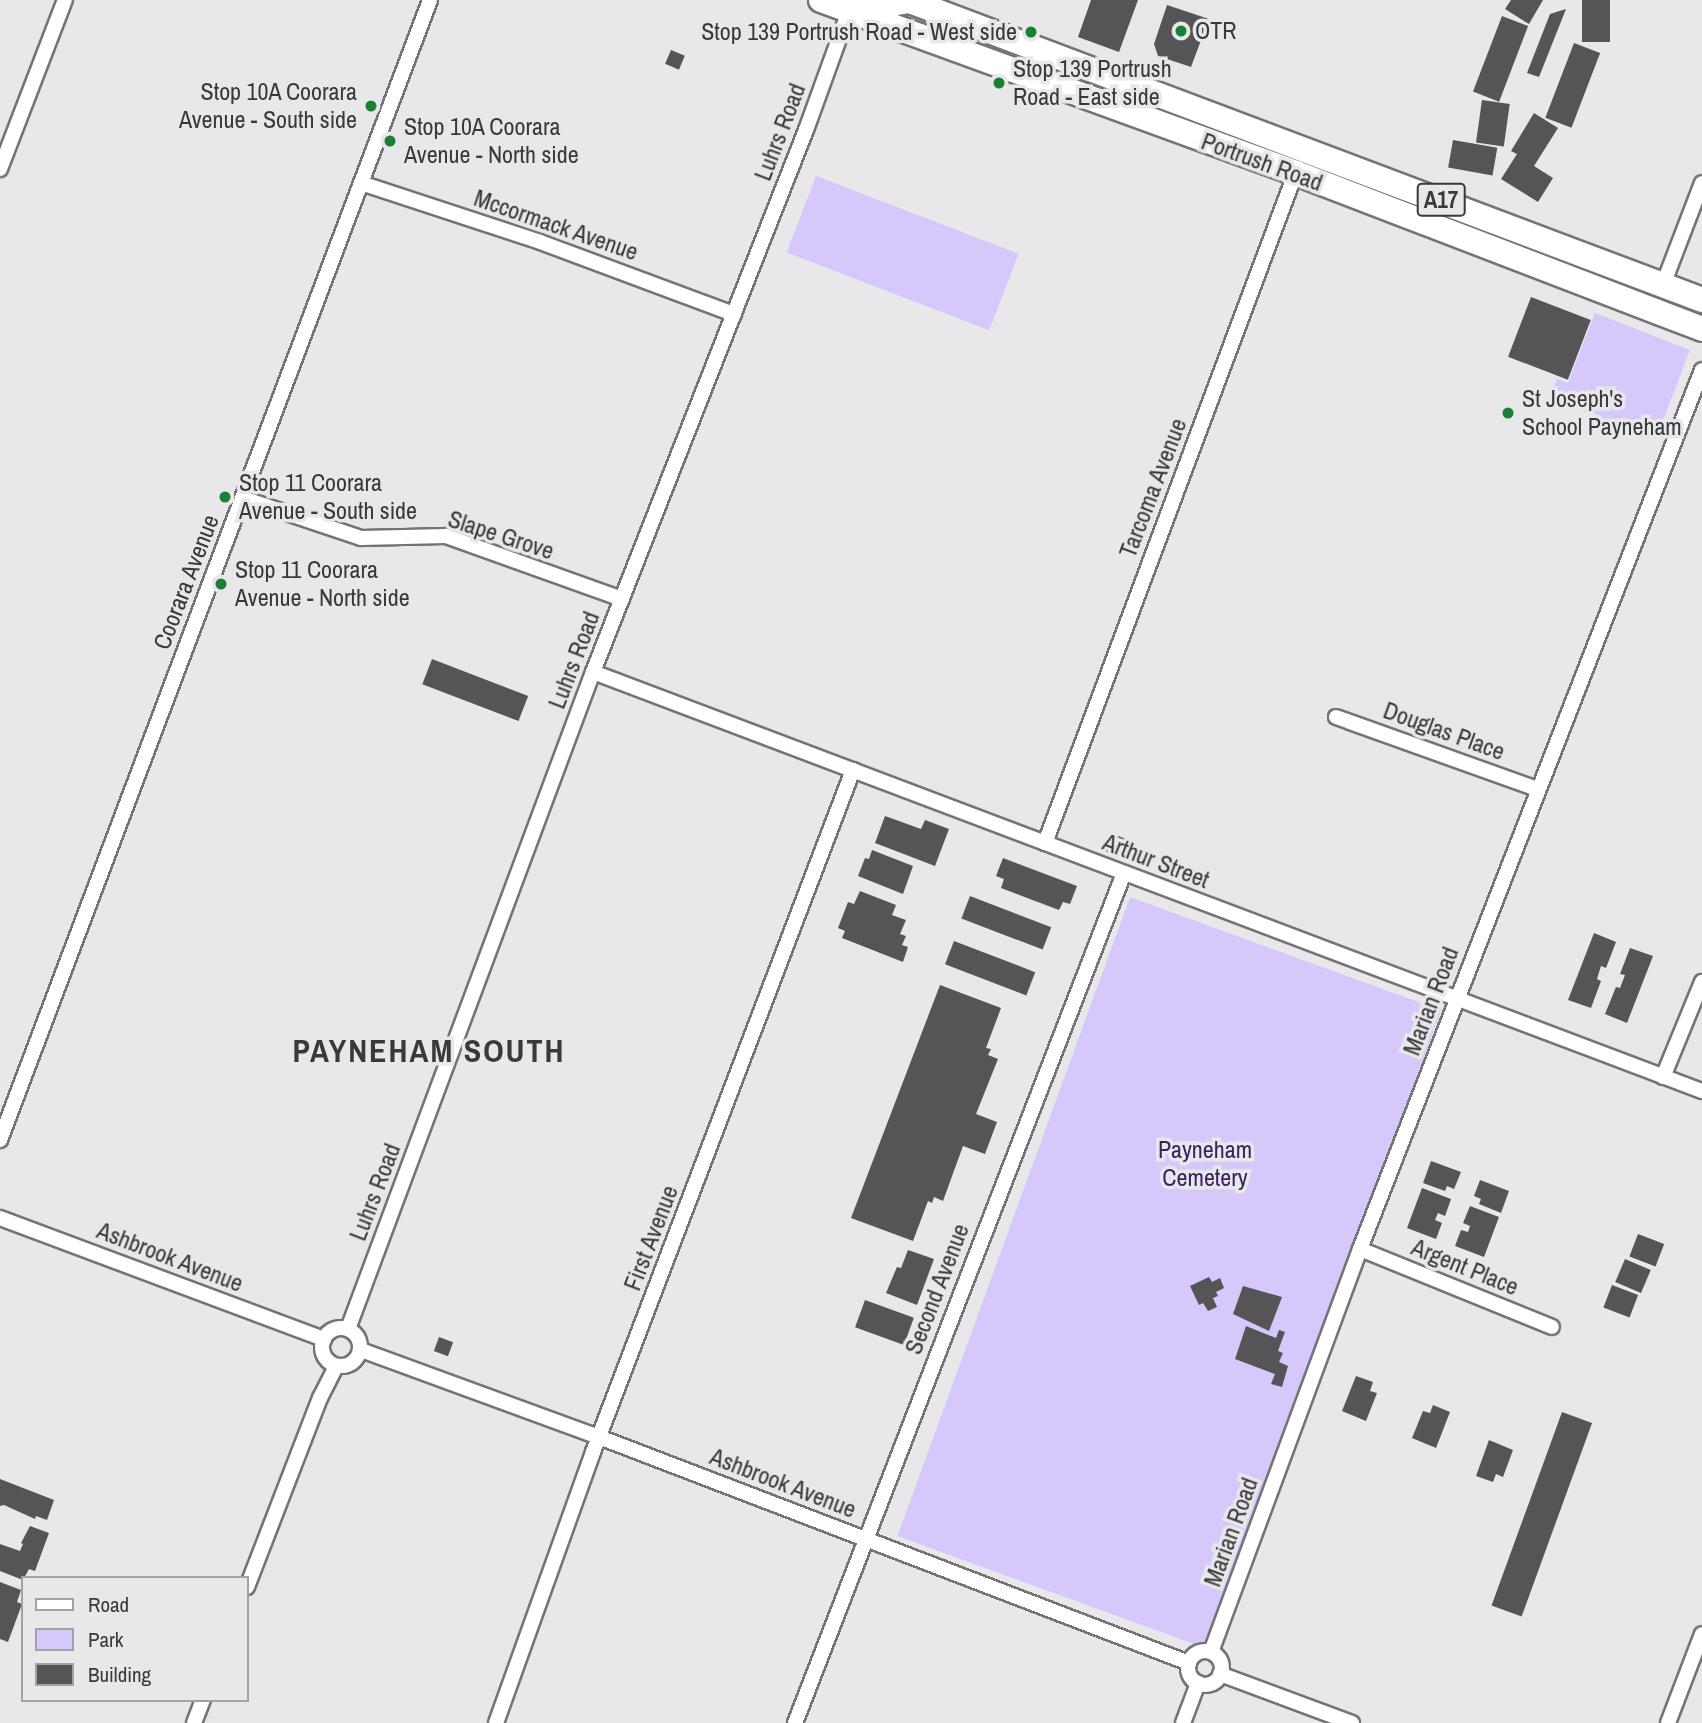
<!DOCTYPE html>
<style>
body{margin:0}
#map{position:relative;width:1702px;height:1723px;overflow:hidden;background:#e8e8eb;font-family:"Archivo Narrow",sans-serif}
div>[style]{position:absolute}
.green>*{inset:0;background:#d6c8fb;transform-origin:0 0}
.building>*{inset:0;background:#555558;transform-origin:0 0}
.roads{filter:drop-shadow(2px 0 #747376) drop-shadow(-2px 0 #747376) drop-shadow(0 2px #747376) drop-shadow(0 -2px #747376)}
.minor>*{height:14px;margin:-7px;padding:0 7px;transform-origin:7px;border-radius:7px;background:#fff}
.minor>.ring{margin:-7px;padding:0;box-sizing:content-box;background:none;border:14px solid #fff;border-radius:50%}
.trunk>*{height:24px;margin:-12px;padding:0 12px;transform-origin:12px;border-radius:12px;background:#fff}
.dots>*{width:19px;height:19px;translate:-50% -50%;box-sizing:border-box;border:4px solid #e8e8eb;border-radius:50%}
span{translate:-50% -50%;white-space:nowrap;text-align:center;line-height:1.15;-webkit-text-stroke:7px #e8e8eb;paint-order:stroke}
.shield-label span{padding:2px 5px;background:#e8e8eb;border:2px solid;border-radius:5px;-webkit-text-stroke-width:0}
.shield-label{font-size:23px;color:#39383a;font-weight:700}
.poi-label{font-size:24px;color:#39383a}
.left{translate:0 -50%;text-align:left}
.right{translate:-100% -50%;text-align:right}
.street-label{font-size:24px;color:#39383a}
.park-label{font-size:24px;color:#3a2162}
.district-label{font-size:32px;color:#39383a;font-weight:700;letter-spacing:2px}
.legend{position:absolute;left:21px;top:1576px;width:228px;height:126px;box-sizing:border-box;background:#e8e8eb;border:2px solid #a2a2a4;margin:0;padding:9px 12px;list-style:none;font-size:21px;color:#39383a}
.legend li{display:flex;align-items:center;gap:14px;height:35px}
.legend b{width:35px;border:2px solid #a2a2a4}
</style>
<div id="map">
<div class="green">
<div style="left:816px;top:176px;width:217px;height:82px;rotate:21deg"></div>
<div style="clip-path:polygon(1595px 313px,1690px 350px,1656px 439px,1550px 398px,1557px 379px,1568px 383px)"></div>
<div style="left:1130px;top:897px;width:331px;height:680px;rotate:20deg"></div>
</div>
<div class="building">
<div style="clip-path:polygon(1091px 0,1138px 0,1119px 52px,1078px 37px)"></div>
<div style="clip-path:polygon(1511px 0,1543px 0,1529px 24px,1505px 9px)"></div>
<div style="left:1582px;top:0;width:28px;height:42px"></div>
<div style="clip-path:polygon(1167px 5px,1209px 19px,1191px 67px,1158px 56px,1154px 44px)"></div>
<div style="clip-path:polygon(1566px 9px,1539px 77px,1527px 73px,1550px 14px)"></div>
<div style="left:1502px;top:16px;width:28px;height:81px;rotate:21deg"></div>
<div style="left:1574px;top:43px;width:28px;height:80px;rotate:21deg"></div>
<div style="left:671px;top:50px;width:15px;height:15px;rotate:23deg"></div>
<div style="left:1482px;top:100px;width:28px;height:43px;rotate:8deg"></div>
<div style="clip-path:polygon(1534px 113px,1558px 128px,1534px 166px,1553px 178px,1538px 202px,1501px 179px,1517px 154px,1511px 151px)"></div>
<div style="left:1453px;top:140px;width:45px;height:28px;rotate:10deg"></div>
<div style="left:1531px;top:297px;width:64px;height:64px;rotate:21deg"></div>
<div style="left:432px;top:659px;width:103px;height:27px;rotate:21deg"></div>
<div style="clip-path:polygon(885px 816px,921px 829px,925px 820px,949px 829px,935px 866px,875px 843px)"></div>
<div style="left:1111px;top:833px;width:18px;height:19px;rotate:22deg"></div>
<div style="clip-path:polygon(872px 850px,913px 866px,903px 894px,858px 876px,865px 858px,869px 859px)"></div>
<div style="clip-path:polygon(1003px 858px,1077px 886px,1070px 904px,1063px 902px,1059px 910px,1001px 888px,1004px 879px,996px 876px)"></div>
<div style="clip-path:polygon(860px 891px,896px 905px,892px 915px,906px 920px,900px 934px,906px 936px,902px 945px,908px 947px,903px 962px,842px 938px,845px 931px,838px 928px,848px 902px,854px 904px)"></div>
<div style="left:970px;top:896px;width:87px;height:24px;rotate:21deg"></div>
<div style="clip-path:polygon(1594px 933px,1616px 942px,1606px 968px,1601px 966px,1597px 979px,1601px 981px,1591px 1008px,1568px 1000px)"></div>
<div style="left:954px;top:941px;width:87px;height:25px;rotate:21deg"></div>
<div style="clip-path:polygon(1630px 948px,1653px 956px,1627px 1023px,1605px 1014px,1616px 987px,1620px 988px,1625px 975px,1620px 974px)"></div>
<div style="clip-path:polygon(940px 985px,1001px 1008px,986px 1048px,991px 1049px,988px 1055px,998px 1059px,976px 1114px,997px 1122px,985px 1154px,963px 1146px,943px 1201px,934px 1197px,932px 1203px,928px 1201px,913px 1241px,851px 1218px)"></div>
<div style="clip-path:polygon(1431px 1161px,1461px 1172px,1454px 1189px,1447px 1186px,1445px 1191px,1423px 1183px)"></div>
<div style="clip-path:polygon(1480px 1180px,1509px 1191px,1501px 1213px,1479px 1204px,1481px 1199px,1474px 1196px)"></div>
<div style="clip-path:polygon(1422px 1188px,1451px 1199px,1445px 1216px,1438px 1213px,1435px 1220px,1442px 1223px,1436px 1239px,1407px 1228px)"></div>
<div style="clip-path:polygon(1470px 1206px,1499px 1217px,1484px 1257px,1455px 1246px,1461px 1230px,1468px 1232px,1470px 1226px,1463px 1223px)"></div>
<div style="left:1638px;top:1234px;width:28px;height:24px;rotate:21deg"></div>
<div style="clip-path:polygon(908px 1250px,934px 1259px,917px 1305px,886px 1293px,897px 1267px,901px 1268px)"></div>
<div style="left:1625px;top:1259px;width:28px;height:25px;rotate:23deg"></div>
<div style="clip-path:polygon(1209px 1277px,1212px 1282px,1220px 1278px,1224px 1288px,1216px 1292px,1218px 1296px,1213px 1298px,1217px 1307px,1208px 1311px,1203px 1303px,1199px 1305px,1190px 1286px)"></div>
<div style="left:1612px;top:1285px;width:28px;height:24px;rotate:21deg"></div>
<div style="clip-path:polygon(1243px 1286px,1282px 1297px,1269px 1331px,1233px 1314px)"></div>
<div style="left:865px;top:1300px;width:52px;height:29px;rotate:20deg"></div>
<div style="clip-path:polygon(1246px 1326px,1276px 1338px,1279px 1330px,1285px 1332px,1278px 1351px,1283px 1353px,1279px 1362px,1288px 1366px,1282px 1387px,1271px 1384px,1275px 1374px,1235px 1359px)"></div>
<div style="left:439px;top:1337px;width:15px;height:15px;rotate:20deg"></div>
<div style="clip-path:polygon(1356px 1376px,1373px 1382px,1370px 1391px,1377px 1393px,1366px 1421px,1342px 1411px)"></div>
<div style="clip-path:polygon(1433px 1405px,1450px 1412px,1436px 1448px,1412px 1438px,1423px 1411px,1430px 1413px)"></div>
<div style="left:1562px;top:1412px;width:32px;height:206px;rotate:20deg"></div>
<div style="clip-path:polygon(1489px 1440px,1513px 1450px,1503px 1477px,1496px 1474px,1493px 1482px,1476px 1476px)"></div>
<div style="clip-path:polygon(0 1479px,54px 1500px,47px 1520px,36px 1516px,35px 1519px,4px 1505px,0 1506px)"></div>
<div style="clip-path:polygon(30px 1526px,49px 1533px,35px 1571px,29px 1569px,23px 1580px,0 1571px,0 1544px,20px 1551px,23px 1544px,21px 1543px)"></div>
<div style="clip-path:polygon(0 1582px,21px 1590px,17px 1602px,22px 1604px,8px 1642px,0 1639px)"></div>
</div>
<div class="roads">
<div class="minor">
<div style="left:0;top:169px;width:181px;rotate:-69deg"></div>
<div style="left:361px;top:183px;width:188px;rotate:18.2deg"></div>
<div style="left:540px;top:242px;width:207px;rotate:20.4deg"></div>
<div style="left:1663px;top:285px;width:109px;rotate:-69.1deg"></div>
<div style="left:242px;top:498px;width:126px;rotate:18.6deg"></div>
<div style="left:361px;top:538px;width:85px;rotate:-1.3deg"></div>
<div style="left:446px;top:536px;width:187px;rotate:19.7deg"></div>
<div style="left:593px;top:672px;width:1186px;rotate:20.7deg"></div>
<div style="left:1336px;top:717px;width:214px;rotate:19.7deg"></div>
<div style="left:1045px;top:843px;width:720px;rotate:-69.5deg"></div>
<div style="left:1663px;top:1077px;width:103px;rotate:-67.7deg"></div>
<div style="left:0;top:1140px;width:1218px;rotate:-69.33deg"></div>
<div style="left:0;top:1218px;width:346px;rotate:20.5deg"></div>
<div style="left:1360px;top:1249px;width:207px;rotate:22.1deg"></div>
<div class="ring" style="left:322px;top:1328px;width:24px;height:24px"></div>
<div style="left:348px;top:1329px;width:701px;rotate:-69.55deg"></div>
<div style="left:593px;top:672px;width:582px;rotate:-68.55deg"></div>
<div style="left:806px;top:130px;width:127px;rotate:-70.1deg"></div>
<div style="left:361px;top:1350px;width:253px;rotate:20.1deg"></div>
<div style="left:599px;top:1437px;width:632px;rotate:20.96deg"></div>
<div style="left:247px;top:1587px;width:203px;rotate:-68.9deg"></div>
<div style="left:320px;top:1398px;width:36px;rotate:-63deg"></div>
<div class="ring" style="left:1188px;top:1651px;width:20px;height:20px"></div>
<div style="left:1211px;top:1652px;width:430px;rotate:-69.7deg"></div>
<div style="left:1360px;top:1249px;width:943px;rotate:-68.74deg"></div>
<div style="left:1220px;top:1674px;width:141px;rotate:20.4deg"></div>
<div style="left:194px;top:1723px;width:25px;rotate:-69deg"></div>
<div style="left:496px;top:1723px;width:288px;rotate:-70.3deg"></div>
<div style="left:593px;top:1452px;width:730px;rotate:-69.13deg"></div>
<div style="left:795px;top:1723px;width:911px;rotate:-68.84deg"></div>
<div style="left:1183px;top:1723px;width:43px;rotate:-69.4deg"></div>
<div style="left:1668px;top:1723px;width:95px;rotate:-69.1deg"></div>
</div>
<div class="trunk">
<div style="left:821px;top:0;width:506px;rotate:20.01deg"></div>
<div style="left:1296px;top:173px;width:435px;rotate:21deg"></div>
<div style="left:907px;top:0;width:850px;rotate:20.67deg"></div>
<div style="left:849px;top:11px;width:61px;rotate:-9.5deg"></div>
</div>
</div>
<div class="dots">
<div style="left:1181px;top:31px;background:#1b8034"></div>
<div style="left:1031px;top:32px;background:#1b8034"></div>
<div style="left:999px;top:83px;background:#1b8034"></div>
<div style="left:371px;top:106px;background:#1b8034"></div>
<div style="left:390px;top:141px;background:#1b8034"></div>
<div style="left:1508px;top:413px;background:#1b8034"></div>
<div style="left:225px;top:497px;background:#1b8034"></div>
<div style="left:221px;top:584px;background:#1b8034"></div>
</div>
<div class="shield-label">
<span style="left:1441px;top:200px">A17</span>
</div>
<div class="poi-label">
<span class="left" style="left:1195px;top:31px">OTR</span>
<span class="right" style="left:1017px;top:32px">Stop 139 Portrush Road - West side</span>
<span class="left" style="left:1013px;top:83px">Stop 139 Portrush<br>Road - East side</span>
<span class="right" style="left:357px;top:106px">Stop 10A Coorara<br>Avenue - South side</span>
<span class="left" style="left:404px;top:141px">Stop 10A Coorara<br>Avenue - North side</span>
<span class="left" style="left:1522px;top:413px">St Joseph's<br>School Payneham</span>
<span class="left" style="left:239px;top:497px">Stop 11 Coorara<br>Avenue - South side</span>
<span class="left" style="left:235px;top:584px">Stop 11 Coorara<br>Avenue - North side</span>
</div>
<div class="street-label">
<span style="left:780px;top:132px;rotate:-69deg">Luhrs Road</span>
<span style="left:1262px;top:162px;rotate:20deg">Portrush Road</span>
<span style="left:556px;top:225px;rotate:19deg">Mccormack Avenue</span>
<span style="left:1153px;top:488px;rotate:-69deg">Tarcoma Avenue</span>
<span style="left:501px;top:535px;rotate:18deg">Slape Grove</span>
<span style="left:186px;top:582px;rotate:-69deg">Coorara Avenue</span>
<span style="left:574px;top:660px;rotate:-69deg">Luhrs Road</span>
<span style="left:1444px;top:731px;rotate:20deg">Douglas Place</span>
<span style="left:1156px;top:861px;rotate:21deg">Arthur Street</span>
<span style="left:1431px;top:1001px;rotate:-69deg">Marian Road</span>
<span style="left:375px;top:1192px;rotate:-69deg">Luhrs Road</span>
<span style="left:651px;top:1238px;rotate:-69deg">First Avenue</span>
<span style="left:170px;top:1257px;rotate:21deg">Ashbrook Avenue</span>
<span style="left:1465px;top:1267px;rotate:22deg">Argent Place</span>
<span style="left:937px;top:1289px;rotate:-69deg">Second Avenue</span>
<span style="left:783px;top:1483px;rotate:21deg">Ashbrook Avenue</span>
<span style="left:1231px;top:1532px;rotate:-70deg">Marian Road</span>
</div>
<div class="park-label">
<span style="left:1205px;top:1164px">Payneham<br>Cemetery</span>
</div>
<div class="district-label">
<span style="left:429px;top:1051px">PAYNEHAM SOUTH</span>
</div>
<ul class="legend">
<li><b style="height:9px;background:#fff"></b>Road</li>
<li><b style="height:19px;background:#d6c8fb"></b>Park</li>
<li><b style="height:19px;background:#555558"></b>Building</li>
</ul>
</div>
